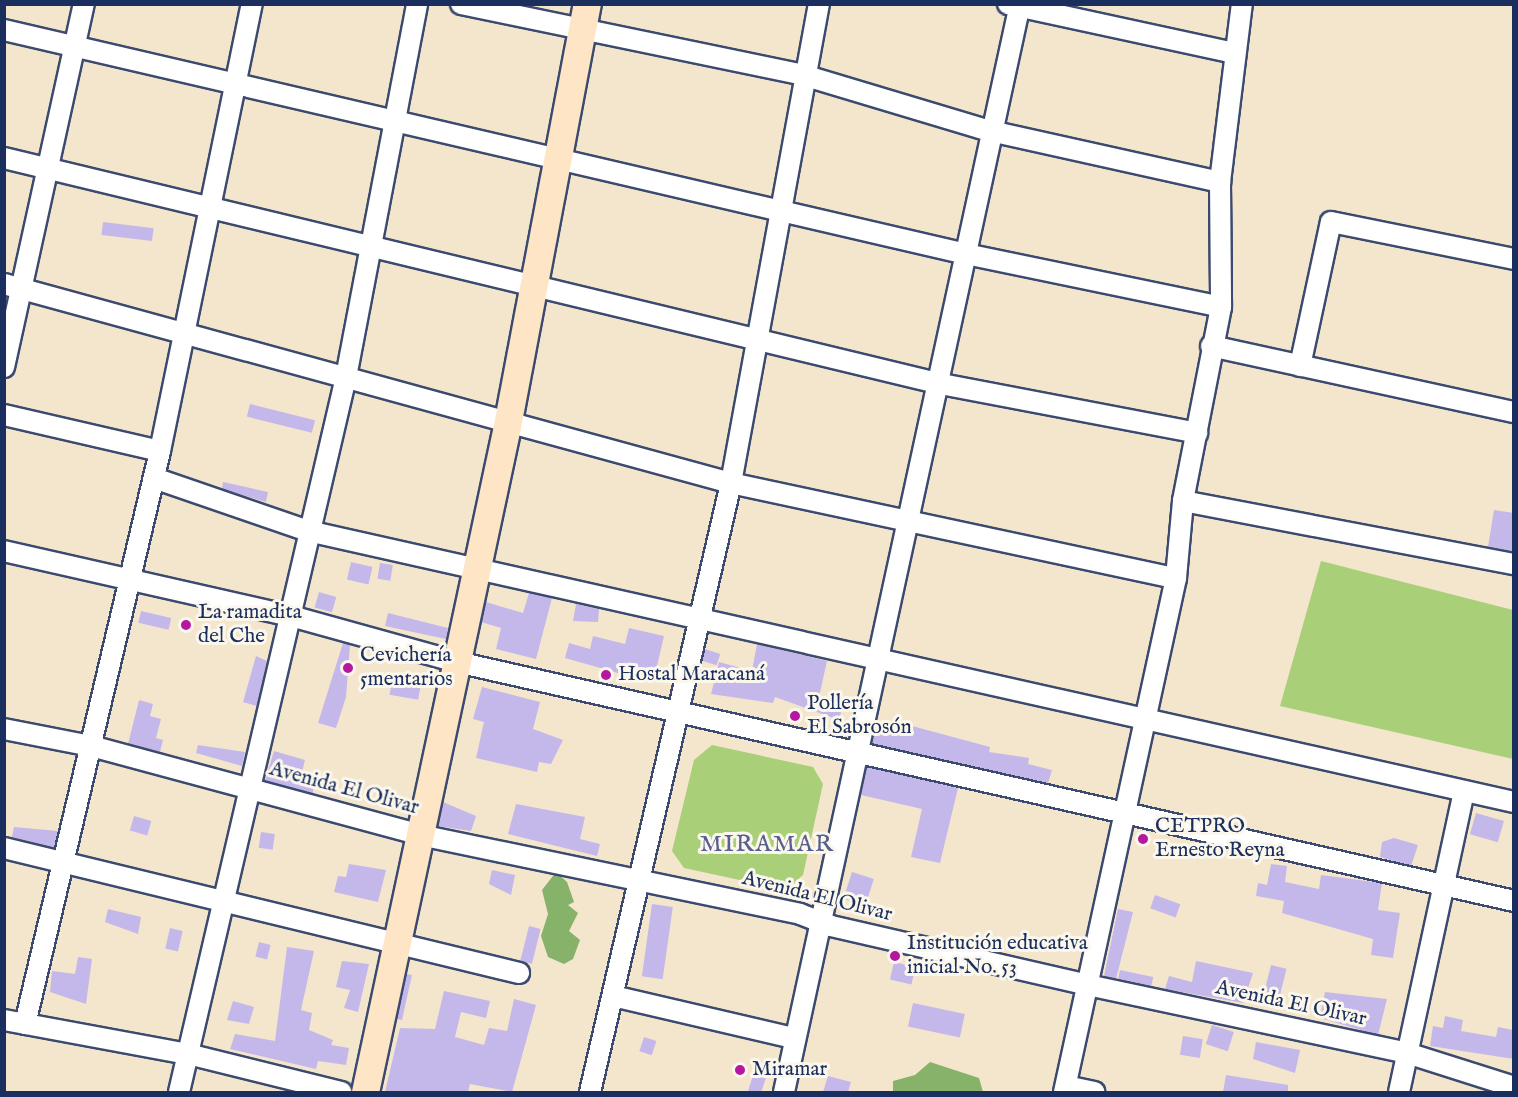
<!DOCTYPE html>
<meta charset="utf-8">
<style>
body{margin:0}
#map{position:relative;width:1518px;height:1097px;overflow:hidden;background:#f3e6cc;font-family:"IM FELL English",serif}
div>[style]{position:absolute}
.green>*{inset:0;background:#aacf79}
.forest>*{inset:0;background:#87b269}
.building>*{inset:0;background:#c4b8ea;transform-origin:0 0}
.roads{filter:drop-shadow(2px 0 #3b4a6e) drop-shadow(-2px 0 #3b4a6e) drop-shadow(0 2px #3b4a6e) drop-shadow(0 -2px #3b4a6e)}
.street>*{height:20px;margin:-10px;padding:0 10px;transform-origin:10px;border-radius:10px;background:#fff}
.secondary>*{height:27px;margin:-13.5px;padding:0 13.5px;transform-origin:13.5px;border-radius:13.5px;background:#fde5c5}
.dots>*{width:16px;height:16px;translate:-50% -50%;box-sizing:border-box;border:3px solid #fbf7ec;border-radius:50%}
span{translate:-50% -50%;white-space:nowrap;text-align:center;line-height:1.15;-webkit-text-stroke:6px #fbf7ec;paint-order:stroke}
.poi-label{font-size:21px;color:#1b2f5e}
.left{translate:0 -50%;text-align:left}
.street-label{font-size:21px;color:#1b2f5e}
.quarter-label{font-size:24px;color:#565f8f;letter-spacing:1.5px}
.frame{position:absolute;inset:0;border:6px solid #1b2f5e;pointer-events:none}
</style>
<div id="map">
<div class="green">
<div style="clip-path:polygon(1321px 561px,1513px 610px,1513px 759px,1280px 706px)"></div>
<div style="clip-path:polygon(712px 745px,813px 767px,823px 784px,803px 875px,786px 890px,684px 868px,672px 851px,694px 760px)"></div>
</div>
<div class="forest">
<div style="clip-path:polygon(556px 872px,567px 882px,574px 902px,568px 905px,578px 913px,569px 931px,580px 940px,573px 959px,564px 964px,548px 957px,541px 936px,548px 914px,542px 890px)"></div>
<div style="clip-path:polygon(930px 1062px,979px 1078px,983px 1092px,893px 1092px,893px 1081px,915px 1075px)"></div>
</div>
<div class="building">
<div style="left:103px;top:222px;width:51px;height:13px;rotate:7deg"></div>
<div style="left:250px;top:404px;width:67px;height:13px;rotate:14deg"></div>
<div style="clip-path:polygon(223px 482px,268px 492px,266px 502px,222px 489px)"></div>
<div style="clip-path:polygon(1494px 510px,1514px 513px,1514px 552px,1488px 547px)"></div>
<div style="left:351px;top:562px;width:22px;height:18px;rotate:13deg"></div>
<div style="left:380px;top:563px;width:13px;height:16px;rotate:9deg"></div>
<div style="left:319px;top:592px;width:18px;height:16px;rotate:16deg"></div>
<div style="clip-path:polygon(529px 593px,552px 598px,536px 659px,496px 649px,501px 628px,481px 622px,486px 602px,523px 613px)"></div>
<div style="clip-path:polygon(576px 604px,599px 609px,598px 622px,573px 621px)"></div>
<div style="left:141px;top:611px;width:31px;height:12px;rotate:13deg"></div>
<div style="clip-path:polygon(388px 613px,448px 628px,446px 639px,385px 626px)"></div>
<div style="clip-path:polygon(629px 628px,664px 636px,653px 683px,565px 658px,569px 643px,590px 649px,593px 636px,625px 644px)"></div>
<div style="clip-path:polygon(343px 643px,350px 645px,346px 697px,336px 728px,318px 723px)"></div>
<div style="clip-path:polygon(757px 644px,827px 661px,819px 697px,843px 704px,839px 720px,775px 697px,773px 703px,711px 694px,719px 662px,752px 671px)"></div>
<div style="left:705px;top:649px;width:16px;height:12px;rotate:18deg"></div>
<div style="clip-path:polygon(256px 656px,267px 661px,257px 706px,243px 702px)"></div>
<div style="left:392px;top:681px;width:29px;height:14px;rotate:10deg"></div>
<div style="clip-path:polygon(482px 687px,540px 702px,533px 729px,563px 740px,551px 764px,539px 762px,537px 772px,476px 758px,484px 722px,473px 719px)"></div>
<div style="clip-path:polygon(139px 700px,153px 704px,150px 716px,161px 719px,156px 738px,163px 740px,160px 752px,128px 744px)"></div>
<div style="clip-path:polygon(912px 726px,990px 747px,989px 752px,1029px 758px,1028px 764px,1052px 770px,1048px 783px,872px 744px,875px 728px,910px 736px)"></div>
<div style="clip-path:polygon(198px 745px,245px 752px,242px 766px,196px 753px)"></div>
<div style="clip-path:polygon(274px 751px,305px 760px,301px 776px,314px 780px,313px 794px,265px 781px)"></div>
<div style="clip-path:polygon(867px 767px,958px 788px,940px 863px,911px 857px,922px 809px,861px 795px)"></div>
<div style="clip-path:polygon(443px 802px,476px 816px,471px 831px,438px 826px)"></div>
<div style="clip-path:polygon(516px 804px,585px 817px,580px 839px,600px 844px,597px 856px,508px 834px)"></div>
<div style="left:1476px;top:813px;width:29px;height:22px;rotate:16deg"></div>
<div style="left:134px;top:816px;width:18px;height:15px;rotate:16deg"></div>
<div style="clip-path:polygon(14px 827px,58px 831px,54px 848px,12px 837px)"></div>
<div style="left:261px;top:832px;width:14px;height:16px;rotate:8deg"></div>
<div style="clip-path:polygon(1394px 838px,1418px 845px,1411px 866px,1380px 857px,1382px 842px)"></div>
<div style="clip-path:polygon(349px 864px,386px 870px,378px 902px,334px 892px,338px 876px,346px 877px)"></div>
<div style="clip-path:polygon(1271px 864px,1287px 866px,1285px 882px,1319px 889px,1321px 875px,1382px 883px,1378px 910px,1400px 913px,1393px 958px,1371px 955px,1373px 939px,1282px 913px,1284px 901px,1256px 896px,1258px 883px,1267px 885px)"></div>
<div style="clip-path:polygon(492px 870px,515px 875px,511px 895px,489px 884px)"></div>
<div style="left:852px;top:872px;width:23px;height:28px;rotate:18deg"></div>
<div style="left:1155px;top:895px;width:27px;height:14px;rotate:20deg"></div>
<div style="left:652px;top:904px;width:21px;height:73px;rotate:8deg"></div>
<div style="clip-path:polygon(108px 909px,141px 917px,138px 934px,105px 922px)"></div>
<div style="clip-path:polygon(1118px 909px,1133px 912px,1116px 979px,1104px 976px)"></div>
<div style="left:529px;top:926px;width:12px;height:36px;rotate:14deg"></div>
<div style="left:170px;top:928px;width:13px;height:21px;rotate:13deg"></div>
<div style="left:259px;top:942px;width:12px;height:15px;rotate:14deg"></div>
<div style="clip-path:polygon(287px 947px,314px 951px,301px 1010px,312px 1013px,309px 1030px,333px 1040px,331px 1045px,349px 1048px,346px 1065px,318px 1061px,316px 1069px,230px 1049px,235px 1034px,275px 1041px)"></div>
<div style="clip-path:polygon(78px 957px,92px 959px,86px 1004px,50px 992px,52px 971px,75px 974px)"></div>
<div style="clip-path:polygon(342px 961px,369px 964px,358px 1012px,344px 1008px,350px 990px,336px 987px)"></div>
<div style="clip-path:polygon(1196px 961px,1253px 973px,1243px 1003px,1165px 989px,1169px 976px,1192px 982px)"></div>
<div style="left:894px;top:962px;width:22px;height:18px;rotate:13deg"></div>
<div style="left:1271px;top:965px;width:16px;height:40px;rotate:14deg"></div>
<div style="left:1120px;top:970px;width:34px;height:9px;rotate:12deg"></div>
<div style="clip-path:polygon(406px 974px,412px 975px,402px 1020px,397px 1019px)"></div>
<div style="clip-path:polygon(444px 991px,490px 1001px,486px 1018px,461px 1012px,455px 1037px,484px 1045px,489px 1028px,507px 1031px,514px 999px,536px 1005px,512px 1092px,470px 1084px,468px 1092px,385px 1092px,400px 1028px,435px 1029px)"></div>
<div style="clip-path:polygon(1325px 992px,1387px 999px,1378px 1035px,1320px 1018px)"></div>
<div style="clip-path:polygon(233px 1001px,254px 1007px,249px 1024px,227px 1020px)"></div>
<div style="left:913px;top:1003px;width:53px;height:24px;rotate:12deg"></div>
<div style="clip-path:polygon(1445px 1016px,1463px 1020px,1461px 1031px,1496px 1037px,1498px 1027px,1513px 1030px,1514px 1059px,1430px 1046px,1433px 1026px,1443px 1028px)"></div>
<div style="left:1212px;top:1025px;width:23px;height:20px;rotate:18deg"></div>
<div style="left:1183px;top:1036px;width:20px;height:19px;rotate:9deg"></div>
<div style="left:644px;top:1037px;width:13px;height:15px;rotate:18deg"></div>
<div style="clip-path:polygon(1256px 1042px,1300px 1050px,1295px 1073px,1253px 1059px)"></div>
<div style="left:758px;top:1060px;width:13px;height:33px;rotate:18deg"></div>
<div style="clip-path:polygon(1226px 1075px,1288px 1085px,1288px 1092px,1223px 1092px)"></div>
<div style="clip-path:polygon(828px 1076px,851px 1082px,848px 1092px,823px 1092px)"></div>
</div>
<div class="roads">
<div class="street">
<div style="left:461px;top:4px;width:349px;rotate:11.7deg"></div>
<div style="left:803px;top:75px;width:195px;rotate:16.7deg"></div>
<div style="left:990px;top:131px;width:236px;rotate:12.5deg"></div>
<div style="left:1220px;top:182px;width:125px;rotate:89.5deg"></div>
<div style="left:1221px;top:307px;width:198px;rotate:101.1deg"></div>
<div style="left:1183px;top:501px;width:77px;rotate:95.2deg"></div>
<div style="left:1176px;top:578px;width:526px;rotate:102.29deg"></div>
<div style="left:1008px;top:4px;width:231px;rotate:12.2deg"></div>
<div style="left:4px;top:30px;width:988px;rotate:13.11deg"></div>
<div style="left:966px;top:254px;width:260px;rotate:11.7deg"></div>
<div style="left:4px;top:158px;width:964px;rotate:13.56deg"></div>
<div style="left:941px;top:384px;width:261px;rotate:10.8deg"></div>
<div style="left:1220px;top:182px;width:179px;rotate:-83deg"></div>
<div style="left:4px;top:284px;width:754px;rotate:15.31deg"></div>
<div style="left:731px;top:483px;width:455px;rotate:12.1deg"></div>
<div style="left:1211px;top:346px;width:310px;rotate:12.3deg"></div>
<div style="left:1300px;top:366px;width:147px;rotate:-77.9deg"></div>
<div style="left:1331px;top:222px;width:187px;rotate:11.4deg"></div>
<div style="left:4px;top:367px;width:372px;rotate:-77.6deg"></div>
<div style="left:4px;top:415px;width:160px;rotate:13deg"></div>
<div style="left:154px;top:478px;width:163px;rotate:19deg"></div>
<div style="left:308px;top:531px;width:1236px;rotate:12.66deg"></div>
<div style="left:1183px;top:501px;width:337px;rotate:10.8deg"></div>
<div style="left:4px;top:551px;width:294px;rotate:12.8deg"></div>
<div style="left:291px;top:616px;width:172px;rotate:15.5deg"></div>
<div style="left:457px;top:662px;width:1084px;rotate:12.74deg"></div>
<div style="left:4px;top:729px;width:89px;rotate:11.1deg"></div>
<div style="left:91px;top:746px;width:341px;rotate:15.1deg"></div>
<div style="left:420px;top:835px;width:388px;rotate:11.7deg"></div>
<div style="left:800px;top:914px;width:33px;rotate:21deg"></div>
<div style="left:831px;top:926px;width:264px;rotate:12.9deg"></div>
<div style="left:1088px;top:985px;width:326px;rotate:12deg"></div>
<div style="left:1407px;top:1053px;width:112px;rotate:17.6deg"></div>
<div style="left:4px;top:848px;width:530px;rotate:13.64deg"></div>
<div style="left:613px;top:996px;width:186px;rotate:13.1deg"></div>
<div style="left:4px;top:1020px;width:187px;rotate:10.5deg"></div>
<div style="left:188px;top:1054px;width:158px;rotate:13.9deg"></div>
<div style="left:25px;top:1024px;width:589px;rotate:-76.74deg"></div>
<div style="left:160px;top:451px;width:456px;rotate:-78.4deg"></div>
<div style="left:1066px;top:1086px;width:29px;rotate:12deg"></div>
<div style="left:179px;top:1092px;width:734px;rotate:-76.85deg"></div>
<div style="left:346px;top:377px;width:380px;rotate:-79.2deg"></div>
<div style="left:590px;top:1092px;width:625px;rotate:-76.96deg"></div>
<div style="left:731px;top:483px;width:487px;rotate:-79.6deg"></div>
<div style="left:784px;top:1092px;width:1113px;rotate:-77.76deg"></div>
<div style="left:1399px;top:1092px;width:308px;rotate:-77.8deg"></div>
</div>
<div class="secondary">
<div style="left:365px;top:1092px;width:681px;rotate:-77.96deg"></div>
<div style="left:507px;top:426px;width:430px;rotate:-79.3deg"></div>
</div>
</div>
<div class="dots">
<div style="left:186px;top:625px;background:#b5179e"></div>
<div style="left:348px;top:668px;background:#b5179e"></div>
<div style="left:606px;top:675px;background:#b5179e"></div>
<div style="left:795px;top:716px;background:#b5179e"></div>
<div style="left:1143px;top:839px;background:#b5179e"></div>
<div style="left:895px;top:956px;background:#b5179e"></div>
<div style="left:740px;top:1070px;background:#b5179e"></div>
</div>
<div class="poi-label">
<span class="left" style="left:198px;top:625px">La ramadita<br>del Che</span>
<span class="left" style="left:360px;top:668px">Cevichería<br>5mentarios</span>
<span class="left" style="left:618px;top:675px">Hostal Maracaná</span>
<span class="left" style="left:807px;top:716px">Pollería<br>El Sabrosón</span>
<span class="left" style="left:1155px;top:839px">CETPRO<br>Ernesto Reyna</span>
<span class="left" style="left:907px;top:956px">Institución educativa<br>inicial No. 53</span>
<span class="left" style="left:752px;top:1070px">Miramar</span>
</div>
<div class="street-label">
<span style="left:344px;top:789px;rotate:15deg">Avenida El Olivar</span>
<span style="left:817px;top:897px;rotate:14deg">Avenida El Olivar</span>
<span style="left:1291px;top:1004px;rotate:12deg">Avenida El Olivar</span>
</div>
<div class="quarter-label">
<span style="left:767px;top:845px">MIRAMAR</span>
</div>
<div class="frame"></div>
</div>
